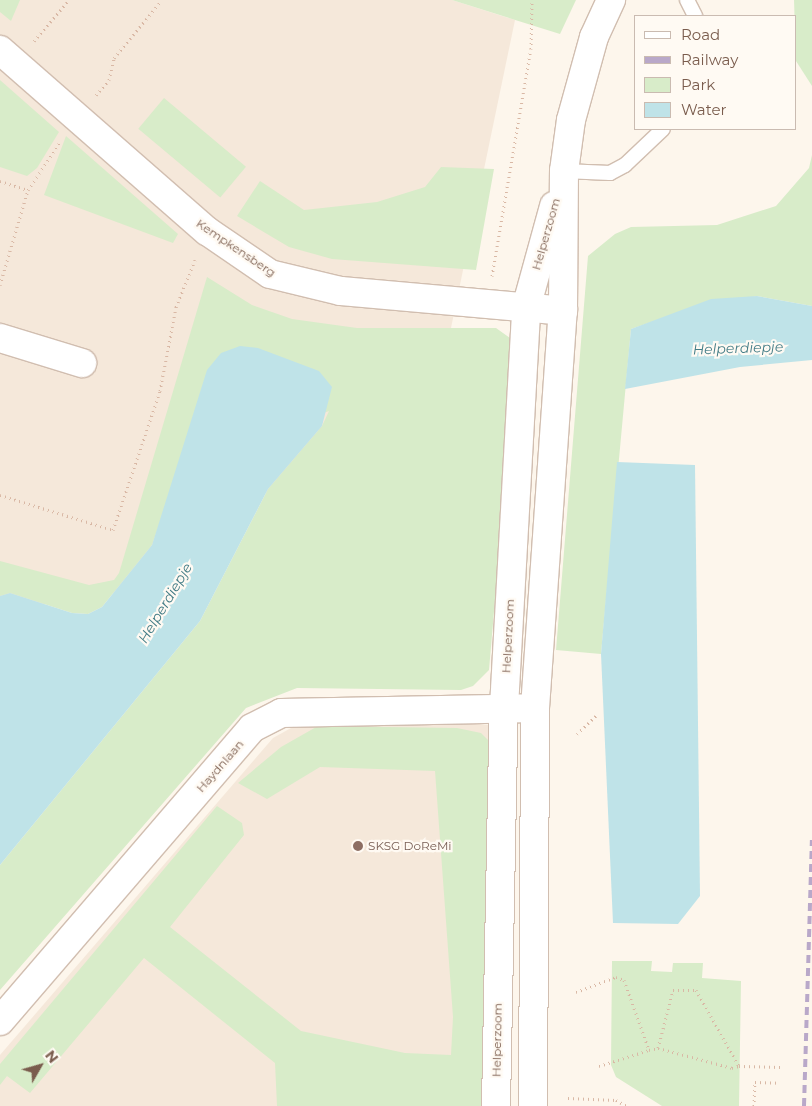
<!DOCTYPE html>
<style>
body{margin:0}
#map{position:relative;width:812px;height:1106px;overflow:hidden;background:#fdf6ec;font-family:Montserrat,sans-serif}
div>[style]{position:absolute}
.residential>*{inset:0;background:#f5e8da}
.green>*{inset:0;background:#d8ecc9;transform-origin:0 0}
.water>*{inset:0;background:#bfe3e8}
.path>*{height:3px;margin-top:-1.5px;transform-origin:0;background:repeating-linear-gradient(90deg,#d9b8a5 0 1px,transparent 0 5px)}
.roads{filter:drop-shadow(1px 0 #d1beb0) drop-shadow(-1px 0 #d1beb0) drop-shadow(0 1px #d1beb0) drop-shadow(0 -1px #d1beb0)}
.service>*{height:14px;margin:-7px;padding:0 7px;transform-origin:7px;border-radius:7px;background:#fff}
.minor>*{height:28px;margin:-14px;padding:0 14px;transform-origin:14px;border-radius:14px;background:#fff}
.tertiary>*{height:28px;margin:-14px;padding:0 14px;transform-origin:14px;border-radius:14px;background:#fff}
.rail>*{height:4px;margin-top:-2px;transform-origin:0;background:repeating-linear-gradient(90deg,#b9a8c9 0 8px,transparent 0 13px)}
.dots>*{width:14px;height:14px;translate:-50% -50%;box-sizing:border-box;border:2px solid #fffaf3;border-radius:50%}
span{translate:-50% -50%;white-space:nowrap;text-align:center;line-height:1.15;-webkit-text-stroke:4.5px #fffaf3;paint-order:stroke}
.street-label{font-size:12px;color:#7a5c4d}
.education-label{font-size:12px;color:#785e54}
.left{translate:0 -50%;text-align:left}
.water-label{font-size:14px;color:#437c86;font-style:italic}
.legend{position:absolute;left:634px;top:15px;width:162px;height:115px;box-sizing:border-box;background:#fffaf3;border:1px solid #cabbb1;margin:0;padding:6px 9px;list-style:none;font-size:15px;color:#7a5c4d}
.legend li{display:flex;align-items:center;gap:10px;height:25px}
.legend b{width:25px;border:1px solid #cabbb1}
.north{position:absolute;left:15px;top:1041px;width:50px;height:50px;-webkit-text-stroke:4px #fffaf3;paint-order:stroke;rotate:52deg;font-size:14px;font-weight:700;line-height:20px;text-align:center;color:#7a5c4d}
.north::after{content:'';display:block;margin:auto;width:18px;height:22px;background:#7a5c4d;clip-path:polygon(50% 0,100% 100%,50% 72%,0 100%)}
</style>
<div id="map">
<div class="residential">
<div style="clip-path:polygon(0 0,452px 0,515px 20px,446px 352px,145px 588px,0 611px)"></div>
<div style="clip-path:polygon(329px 707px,497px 726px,494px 1106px,0 1106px,0 1055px,273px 738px)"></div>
</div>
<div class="green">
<div style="clip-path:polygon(0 0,20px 0,11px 21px,0 12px)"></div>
<div style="clip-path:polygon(452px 0,576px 0,560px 34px)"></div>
<div style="clip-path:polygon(794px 0,812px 0,812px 86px,796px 61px)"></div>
<div style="clip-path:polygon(0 80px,59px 132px,37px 168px,27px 176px,0 167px)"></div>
<div style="left:164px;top:98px;width:107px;height:40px;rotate:40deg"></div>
<div style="clip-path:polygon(66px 136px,178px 234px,173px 243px,44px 195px)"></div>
<div style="clip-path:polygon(812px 155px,812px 306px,757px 296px,672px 315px,631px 329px,601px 654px,556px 650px,588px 256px,615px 234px,631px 227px,717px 225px,776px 206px,809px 168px)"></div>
<div style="clip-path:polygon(441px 167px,494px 169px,476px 270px,332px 259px,289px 247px,237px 216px,260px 181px,304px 210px,377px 202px,425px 187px)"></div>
<div style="clip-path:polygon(207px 277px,252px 305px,292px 319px,357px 328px,496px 328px,510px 338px,516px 355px,489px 670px,473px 686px,461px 690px,297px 688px,246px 708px,0 990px,0 865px,200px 621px,268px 489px,322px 426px,329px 411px,178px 469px,152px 545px,102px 607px,88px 614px,72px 613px,10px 593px,0 596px,0 561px,89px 585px,114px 580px,119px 573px)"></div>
<div style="clip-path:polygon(318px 726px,457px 728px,481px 733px,493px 745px,494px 1106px,277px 1106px,275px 1063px,144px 958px,30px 1093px,7px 1076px,0 1085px,0 1064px,217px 806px,242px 823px,244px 835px,170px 927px,301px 1031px,405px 1053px,451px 1055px,453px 1017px,435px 771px,320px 767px,267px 799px,238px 783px,281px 747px)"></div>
<div style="clip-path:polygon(612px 961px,652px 961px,651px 971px,672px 972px,673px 963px,703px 963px,702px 978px,741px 981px,739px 1106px,662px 1106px,616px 1077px,611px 1065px)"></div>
</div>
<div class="water">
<div style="clip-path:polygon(757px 296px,812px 306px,812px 360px,740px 367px,625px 389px,631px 329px,711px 299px)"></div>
<div style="clip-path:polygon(240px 346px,258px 348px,319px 371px,332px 387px,322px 426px,268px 489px,200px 621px,0 865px,0 596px,10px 593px,72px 613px,88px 614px,102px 607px,152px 545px,207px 370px,221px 353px)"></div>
<div style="clip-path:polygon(617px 462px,695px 465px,700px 896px,678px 924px,613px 923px,601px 654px)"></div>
</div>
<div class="path">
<div style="left:34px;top:41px;width:54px;rotate:-49.5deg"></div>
<div style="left:96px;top:95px;width:20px;rotate:-49deg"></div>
<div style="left:109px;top:80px;width:23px;rotate:-77deg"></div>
<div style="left:114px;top:58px;width:75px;rotate:-50.4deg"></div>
<div style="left:0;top:181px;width:29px;rotate:18deg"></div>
<div style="left:492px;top:276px;width:230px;rotate:-80.3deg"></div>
<div style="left:531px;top:49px;width:49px;rotate:-88.8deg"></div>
<div style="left:0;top:285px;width:99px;rotate:-73.6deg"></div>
<div style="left:28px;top:190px;width:58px;rotate:-56.3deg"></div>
<div style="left:0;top:495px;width:118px;rotate:17.2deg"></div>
<div style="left:113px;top:530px;width:147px;rotate:-71.3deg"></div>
<div style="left:160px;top:391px;width:86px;rotate:-79.2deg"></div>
<div style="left:176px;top:307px;width:51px;rotate:-68deg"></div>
<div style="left:577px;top:734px;width:29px;rotate:-44deg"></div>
<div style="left:576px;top:992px;width:43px;rotate:-20.6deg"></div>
<div style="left:616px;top:977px;width:9px;rotate:21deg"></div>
<div style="left:624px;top:980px;width:74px;rotate:70.3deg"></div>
<div style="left:649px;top:1050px;width:9px;rotate:-13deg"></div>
<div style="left:658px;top:1048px;width:60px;rotate:-75.5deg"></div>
<div style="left:673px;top:990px;width:23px"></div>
<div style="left:696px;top:990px;width:87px;rotate:60.5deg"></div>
<div style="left:739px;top:1066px;width:41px;rotate:1.4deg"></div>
<div style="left:658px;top:1048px;width:77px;rotate:15.1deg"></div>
<div style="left:732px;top:1068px;width:7px;rotate:-16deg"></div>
<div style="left:599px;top:1066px;width:52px;rotate:-17.7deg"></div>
<div style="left:568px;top:1098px;width:48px;rotate:2.4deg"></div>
<div style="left:616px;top:1100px;width:13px;rotate:29deg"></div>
<div style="left:754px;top:1106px;width:24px;rotate:-88deg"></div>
<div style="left:755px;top:1082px;width:25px;rotate:2deg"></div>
</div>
<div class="roads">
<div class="service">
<div style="left:687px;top:0;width:18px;rotate:63deg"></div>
<div style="left:564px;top:171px;width:46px;rotate:2.5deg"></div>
<div style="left:610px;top:173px;width:17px;rotate:-28deg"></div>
<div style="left:625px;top:165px;width:52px;rotate:-43.5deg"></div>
</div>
<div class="minor">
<div style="left:0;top:50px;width:275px;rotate:41.2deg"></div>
<div style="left:207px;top:231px;width:76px;rotate:34.3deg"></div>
<div style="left:270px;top:274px;width:73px;rotate:13.5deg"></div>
<div style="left:341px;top:291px;width:223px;rotate:5.1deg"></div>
<div style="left:0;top:338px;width:86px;rotate:17deg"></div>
<div style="left:0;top:1021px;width:386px;rotate:-49.3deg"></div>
<div style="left:252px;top:728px;width:33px;rotate:-27deg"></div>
<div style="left:281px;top:713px;width:254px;rotate:-1.1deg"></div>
</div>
<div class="tertiary">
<div style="left:496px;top:1106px;width:399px;rotate:-88.9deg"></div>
<div style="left:504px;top:707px;width:400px;rotate:-86.8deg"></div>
<div style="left:526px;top:308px;width:106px;rotate:-74.6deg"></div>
<div style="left:533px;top:1106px;width:398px;rotate:-89.7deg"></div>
<div style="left:535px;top:708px;width:398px;rotate:-86deg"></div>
<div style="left:563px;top:311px;width:140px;rotate:-89.6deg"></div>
<div style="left:564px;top:171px;width:51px;rotate:-82.2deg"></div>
<div style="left:571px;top:120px;width:86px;rotate:-74.5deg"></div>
<div style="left:594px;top:37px;width:41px;rotate:-65.3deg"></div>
</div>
</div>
<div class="rail">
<div style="left:804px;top:1106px;width:266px;rotate:-88.3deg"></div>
</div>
<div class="dots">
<div style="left:358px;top:846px;background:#8d6e63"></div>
</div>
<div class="street-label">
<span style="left:546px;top:234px;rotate:-74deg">Helperzoom</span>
<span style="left:236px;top:248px;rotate:34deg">Kempkensberg</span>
<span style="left:508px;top:636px;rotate:-87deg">Helperzoom</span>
<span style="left:220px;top:766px;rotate:-49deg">Haydnlaan</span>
<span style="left:497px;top:1040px;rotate:-89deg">Helperzoom</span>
</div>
<div class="education-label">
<span class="left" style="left:368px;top:846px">SKSG DoReMi</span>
</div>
<div class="water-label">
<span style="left:738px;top:348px;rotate:-2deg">Helperdiepje</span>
<span style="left:165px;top:603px;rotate:-59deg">Helperdiepje</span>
</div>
<ul class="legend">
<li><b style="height:6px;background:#fff"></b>Road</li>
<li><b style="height:6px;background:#b9a8c9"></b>Railway</li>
<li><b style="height:14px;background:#d8ecc9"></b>Park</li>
<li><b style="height:14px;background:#bfe3e8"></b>Water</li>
</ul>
<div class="north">N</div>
</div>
